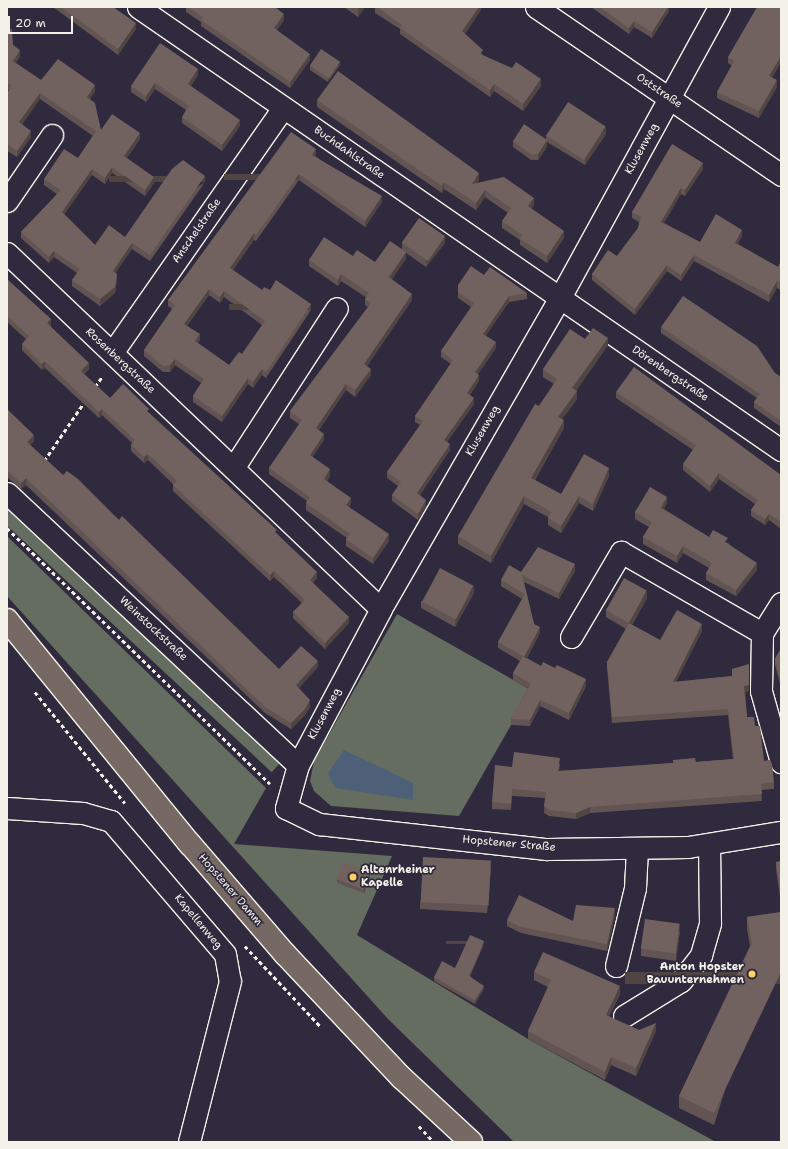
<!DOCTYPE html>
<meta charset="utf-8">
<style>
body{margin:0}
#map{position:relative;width:788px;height:1149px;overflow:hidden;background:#2f2a3d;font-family:"Shantell Sans",sans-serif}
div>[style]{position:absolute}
.green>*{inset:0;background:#656d60;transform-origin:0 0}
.water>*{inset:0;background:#4d6078}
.path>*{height:2.5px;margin-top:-1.25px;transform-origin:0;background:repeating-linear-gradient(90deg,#f4f1e8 0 4px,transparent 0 7px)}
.roads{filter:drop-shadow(1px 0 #f4f1e8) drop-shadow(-1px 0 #f4f1e8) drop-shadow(0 1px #f4f1e8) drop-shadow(0 -1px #f4f1e8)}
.minor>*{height:21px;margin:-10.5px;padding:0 10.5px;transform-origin:10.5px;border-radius:10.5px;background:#2f2a3d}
.major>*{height:22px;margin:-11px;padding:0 11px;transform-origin:11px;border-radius:11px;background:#766964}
.wall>*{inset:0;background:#625452}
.shaded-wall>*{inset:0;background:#504542;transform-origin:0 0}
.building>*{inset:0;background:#72625f;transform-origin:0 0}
.dots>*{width:11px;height:11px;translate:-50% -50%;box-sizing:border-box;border:2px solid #2f2a3d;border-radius:50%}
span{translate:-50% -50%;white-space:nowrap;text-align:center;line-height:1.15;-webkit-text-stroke:3.5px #2f2a3d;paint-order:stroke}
.street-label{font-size:11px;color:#f4f1e8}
.poi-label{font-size:11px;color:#f4f1e8;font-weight:700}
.left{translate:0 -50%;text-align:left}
.right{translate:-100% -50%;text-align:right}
.frame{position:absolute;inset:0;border:8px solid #f4f1e8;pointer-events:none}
.scale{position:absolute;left:8px;top:16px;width:65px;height:18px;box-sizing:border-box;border:2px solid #f4f1e8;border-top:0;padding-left:5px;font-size:12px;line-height:14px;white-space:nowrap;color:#f4f1e8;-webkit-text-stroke:3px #2f2a3d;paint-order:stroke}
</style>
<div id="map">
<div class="green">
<div style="left:7px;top:509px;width:373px;height:12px;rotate:43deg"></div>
<div style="clip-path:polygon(7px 536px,266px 788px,234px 844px,392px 856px,357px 935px,528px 1039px,716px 1142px,514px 1142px,388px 1019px,7px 596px)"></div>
<div style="clip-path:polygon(397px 614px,531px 690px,459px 816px,331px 806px,314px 791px,310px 781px,314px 761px)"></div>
</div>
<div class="water">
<div style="clip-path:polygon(344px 750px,413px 783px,413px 800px,335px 788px,328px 773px)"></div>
</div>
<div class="path">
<div style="left:95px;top:387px;width:14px;rotate:-56deg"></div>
<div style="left:44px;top:461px;width:73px;rotate:-55.7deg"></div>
<div style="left:7px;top:528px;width:367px;rotate:44.2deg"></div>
<div style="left:35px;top:692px;width:143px;rotate:51deg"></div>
<div style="left:245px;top:946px;width:110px;rotate:46.8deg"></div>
<div style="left:419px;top:1126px;width:22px;rotate:47deg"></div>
</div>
<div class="roads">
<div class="minor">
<div style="left:138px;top:7px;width:781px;rotate:34.57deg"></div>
<div style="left:536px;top:7px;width:297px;rotate:34.4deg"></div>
<div style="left:719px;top:7px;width:333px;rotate:118.7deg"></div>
<div style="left:559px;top:299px;width:357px;rotate:119.9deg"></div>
<div style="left:381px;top:609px;width:177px;rotate:118deg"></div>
<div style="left:298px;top:765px;width:45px;rotate:105.6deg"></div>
<div style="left:286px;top:808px;width:37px;rotate:26deg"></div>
<div style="left:319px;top:824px;width:229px;rotate:6.3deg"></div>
<div style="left:547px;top:849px;width:141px;rotate:-0.8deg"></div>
<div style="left:688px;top:847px;width:94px;rotate:-9.2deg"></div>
<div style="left:7px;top:201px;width:80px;rotate:-55.7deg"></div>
<div style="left:7px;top:253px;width:516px;rotate:43.59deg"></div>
<div style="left:112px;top:353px;width:299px;rotate:-55.1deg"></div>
<div style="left:234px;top:467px;width:189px;rotate:-57.1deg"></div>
<div style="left:7px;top:493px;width:398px;rotate:43.1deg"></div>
<div style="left:781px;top:603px;width:36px;rotate:122deg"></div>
<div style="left:762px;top:633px;width:58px;rotate:91deg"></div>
<div style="left:761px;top:691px;width:74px;rotate:74.3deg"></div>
<div style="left:571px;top:637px;width:99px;rotate:-59.5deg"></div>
<div style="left:621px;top:552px;width:163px;rotate:29.9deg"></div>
<div style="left:7px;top:808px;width:76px;rotate:3.8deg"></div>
<div style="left:83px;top:813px;width:29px;rotate:16deg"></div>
<div style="left:111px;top:821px;width:175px;rotate:49.4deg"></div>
<div style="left:225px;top:954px;width:27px;rotate:80deg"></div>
<div style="left:230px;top:981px;width:166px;rotate:104.3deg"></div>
<div style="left:616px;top:966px;width:80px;rotate:-76.3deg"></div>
<div style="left:635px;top:888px;width:40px;rotate:-87.1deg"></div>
<div style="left:624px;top:1016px;width:67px;rotate:-31.6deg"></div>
<div style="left:681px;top:981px;width:33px;rotate:-52deg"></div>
<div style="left:701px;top:955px;width:33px;rotate:-74deg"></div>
<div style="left:710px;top:923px;width:79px;rotate:-90.7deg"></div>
</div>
<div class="major">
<div style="left:7px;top:620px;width:289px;rotate:50.8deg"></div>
<div style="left:190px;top:844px;width:145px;rotate:49.2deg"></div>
<div style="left:285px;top:954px;width:170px;rotate:46.7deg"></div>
<div style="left:402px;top:1078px;width:94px;rotate:42.8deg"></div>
</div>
</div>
<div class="wall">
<div style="clip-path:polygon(53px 7px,113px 7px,136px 29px,118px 55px)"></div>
<div style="clip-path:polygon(186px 7px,275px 7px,284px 20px,277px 30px,310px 60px,290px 88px,201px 26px,201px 22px,186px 12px)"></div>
<div style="clip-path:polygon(344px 7px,365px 7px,358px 17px)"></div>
<div style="clip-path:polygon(375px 7px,437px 7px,438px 8px,481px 7px,481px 10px,465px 34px,483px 55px,541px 86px,523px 111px,494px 91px,490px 97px,400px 34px,400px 29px,375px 13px)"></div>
<div style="clip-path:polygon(591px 7px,669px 7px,669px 11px,652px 38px,634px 27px,629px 34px)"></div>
<div style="clip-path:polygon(781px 7px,781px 62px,772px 78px,777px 87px,759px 118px,717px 98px,717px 92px,732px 66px,728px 63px,728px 57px)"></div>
<div style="clip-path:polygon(7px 31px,13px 45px,20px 57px,15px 63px,41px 80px,95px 91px,90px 99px,101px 130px,140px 139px,127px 158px,154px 183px,145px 196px,112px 173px,105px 184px,92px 175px,64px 214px,95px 245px,125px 237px,205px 182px,150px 261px,132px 249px,115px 273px,117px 280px,115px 293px,100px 306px,72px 286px,72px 280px,77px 273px,54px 257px,49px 263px,21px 238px,21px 232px,57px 194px,44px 185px,44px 179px,78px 158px,93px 136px,40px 99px,22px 124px,31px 137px,17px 157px,7px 151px,7px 93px,9px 90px,7px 89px)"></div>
<div style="clip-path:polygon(340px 65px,328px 82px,310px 70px,310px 66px)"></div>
<div style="clip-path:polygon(198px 75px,191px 86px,240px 126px,222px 151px,182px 123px,182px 117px,186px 110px,155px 89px,146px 102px,131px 92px,131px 86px)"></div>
<div style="clip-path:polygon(317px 100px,479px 180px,477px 183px,534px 205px,531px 208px,564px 238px,547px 263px,520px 245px,520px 240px,502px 228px,502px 221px,508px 213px,485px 197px,476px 210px,444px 189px,442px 193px,317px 107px)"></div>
<div style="clip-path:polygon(606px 134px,585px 165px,547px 142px,547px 147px,538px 160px,531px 160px,513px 147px,513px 141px,546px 139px,546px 135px)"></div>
<div style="clip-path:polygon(evenodd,316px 155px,315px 156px,382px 202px,365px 227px,299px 180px,256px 241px,254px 240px,233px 270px,262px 290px,270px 290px,311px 310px,266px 378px,262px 375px,253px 388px,248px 384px,222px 422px,193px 402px,193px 396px,201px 383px,175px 365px,170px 372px,163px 372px,144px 356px,144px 350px,172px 309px,168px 306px,168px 300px,316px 155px,209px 295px,220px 303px,224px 297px,262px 325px,242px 354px,229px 365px,198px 343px,200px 340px,187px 326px,209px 295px)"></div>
<div style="clip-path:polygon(703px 169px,685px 196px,681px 194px,664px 223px,700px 242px,742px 236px,738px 244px,778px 267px,781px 261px,781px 290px,777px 288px,769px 302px,694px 261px,681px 281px,667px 271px,635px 315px,592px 280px,592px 274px,617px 256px,638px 228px,639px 222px,632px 218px,632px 212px)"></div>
<div style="clip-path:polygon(402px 243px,445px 243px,426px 267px,406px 253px,406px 259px,391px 279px,412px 300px,367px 366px,371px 375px,355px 397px,346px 390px,319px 430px,324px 440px,312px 457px,330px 476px,327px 481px,351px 504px,349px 507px,389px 541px,373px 564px,346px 546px,346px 539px,347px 538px,306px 510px,306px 503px,307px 501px,269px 474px,269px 468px,299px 424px,290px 418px,290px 411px,368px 307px,365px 305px,365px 299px,367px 298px,341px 281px,338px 286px,309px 266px,309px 260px,353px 256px,375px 262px,402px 250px)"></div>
<div style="clip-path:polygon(484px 275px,527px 293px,527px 299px,509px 302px,486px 335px,496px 348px,478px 374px,479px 381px,470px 395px,474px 404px,447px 442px,450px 450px,420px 495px,426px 506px,418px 520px,392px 501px,392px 495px,398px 486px,387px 478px,387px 472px,420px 425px,415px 422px,415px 416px,451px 364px,441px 357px,441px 351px,471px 307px,458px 298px,458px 285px)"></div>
<div style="clip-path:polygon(7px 279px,51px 325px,50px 326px,89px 369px,84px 374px,110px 398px,149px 413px,277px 534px,317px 578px,313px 583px,349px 623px,325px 649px,293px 618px,293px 612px,302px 603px,274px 577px,270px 581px,188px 505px,173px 491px,173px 484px,148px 460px,144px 463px,131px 451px,131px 445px,132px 443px,102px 415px,99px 418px,45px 368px,42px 370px,22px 350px,22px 344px,26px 339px,7px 322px)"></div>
<div style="clip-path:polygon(661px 327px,775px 373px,781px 377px,781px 427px,754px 408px,754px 402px,757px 398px,661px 333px)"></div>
<div style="clip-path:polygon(585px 339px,608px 345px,576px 391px,577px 399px,562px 419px,564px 428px,535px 480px,561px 494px,609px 476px,593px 511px,579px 503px,561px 533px,548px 525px,548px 517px,524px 504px,491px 563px,458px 544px,458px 536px,539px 406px,554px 384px,543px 377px,543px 369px)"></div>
<div style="clip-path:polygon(616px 392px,781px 475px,781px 529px,769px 520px,765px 525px,751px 516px,751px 510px,755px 504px,719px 479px,710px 492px,683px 470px,683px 464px,693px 450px,616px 398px)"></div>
<div style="clip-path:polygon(7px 409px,34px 441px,30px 445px,63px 475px,119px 520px,279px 669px,318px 667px,299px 688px,310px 707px,305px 715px,291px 729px,265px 713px,26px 485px,21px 489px,7px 477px)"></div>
<div style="clip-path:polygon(667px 503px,664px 509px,709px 537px,728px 543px,757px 570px,736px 596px,706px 580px,706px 573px,709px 568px,683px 553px,677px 563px,643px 544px,643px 537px,649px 527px,635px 519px,635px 512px)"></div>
<div style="clip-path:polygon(575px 571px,559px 599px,524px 582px,534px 624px,540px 633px,527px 658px,541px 666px,586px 686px,569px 720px,540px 706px,530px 726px,511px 725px,511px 719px,528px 688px,513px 680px,513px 673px,520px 661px,498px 648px,498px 642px,522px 599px,501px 586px,501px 580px,521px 572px)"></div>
<div style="clip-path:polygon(474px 593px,455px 627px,421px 608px,421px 601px)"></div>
<div style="clip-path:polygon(647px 598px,632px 625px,660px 640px,702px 631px,676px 682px,732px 676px,732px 669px,749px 691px,745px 692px,747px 717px,755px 726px,764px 761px,774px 782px,774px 789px,761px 790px,762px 801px,590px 813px,576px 819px,549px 816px,544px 813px,545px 798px,512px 796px,511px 810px,492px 809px,492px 802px,512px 767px,560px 764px,559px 771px,673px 763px,673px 760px,696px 762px,733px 759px,728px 715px,612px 723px,607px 668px,607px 662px,626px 629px,606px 617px,606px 610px)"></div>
<div style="clip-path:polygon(781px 648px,781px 688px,775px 665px,775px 659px)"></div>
<div style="clip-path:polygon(781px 861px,781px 897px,780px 897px,776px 869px,776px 862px)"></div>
<div style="clip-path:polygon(491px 868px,487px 913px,420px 909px,420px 902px)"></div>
<div style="clip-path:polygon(370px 876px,364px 893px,337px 883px,337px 879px)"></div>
<div style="clip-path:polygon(781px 912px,714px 1125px,679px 1108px,679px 1096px,750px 946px,747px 929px,747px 917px)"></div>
<div style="clip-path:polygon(615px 915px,607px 951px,521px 933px,507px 926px,507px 920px,573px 921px)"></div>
<div style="clip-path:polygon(680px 931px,676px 961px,641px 956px,641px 949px)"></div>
<div style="clip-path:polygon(484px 944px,470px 976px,484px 989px,475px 1004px,434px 981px,434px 977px,455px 968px)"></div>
<div style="clip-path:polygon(534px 972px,620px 994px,609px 1017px,639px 1030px,656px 1031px,636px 1076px,611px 1065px,605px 1080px,528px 1039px,528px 1031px,548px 987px,534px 980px)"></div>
</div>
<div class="shaded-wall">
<div style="clip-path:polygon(359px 7px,365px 7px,358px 17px,358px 9px)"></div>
<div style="clip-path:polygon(479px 7px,481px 7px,481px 10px,462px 38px,462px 31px)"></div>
<div style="clip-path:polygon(668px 7px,669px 7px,669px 11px,652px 38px,652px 32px)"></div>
<div style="clip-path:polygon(284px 14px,284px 20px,274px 34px,274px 28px)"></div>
<div style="clip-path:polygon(634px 21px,634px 27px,629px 34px,629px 28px)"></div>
<div style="clip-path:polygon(136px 23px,136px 29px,118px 55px,118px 49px)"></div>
<div style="clip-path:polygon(20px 50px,20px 57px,13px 67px,13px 61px)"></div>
<div style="clip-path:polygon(310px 54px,310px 60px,290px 88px,290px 82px)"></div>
<div style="clip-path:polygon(781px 56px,781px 62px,769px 82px,769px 76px)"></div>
<div style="clip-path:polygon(340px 62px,340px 65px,328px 82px,328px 78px)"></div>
<div style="clip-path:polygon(198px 69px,198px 75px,188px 90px,188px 84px)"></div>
<div style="clip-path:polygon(541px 79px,541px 86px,523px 111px,523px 104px)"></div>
<div style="clip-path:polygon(777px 80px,777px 87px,759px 118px,759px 111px)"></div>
<div style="clip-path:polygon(155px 83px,155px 89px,146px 102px,146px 96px)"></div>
<div style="clip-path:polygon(494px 84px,494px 91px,490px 97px,490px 90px)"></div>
<div style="clip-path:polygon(95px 85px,95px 91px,87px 103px,87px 97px)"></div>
<div style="clip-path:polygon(40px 93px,40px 99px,19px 129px,19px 122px)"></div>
<div style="clip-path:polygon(240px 120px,240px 126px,222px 151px,222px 145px)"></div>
<div style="clip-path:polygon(606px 127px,606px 134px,585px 165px,585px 158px)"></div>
<div style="clip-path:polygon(31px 131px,31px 137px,17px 157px,17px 151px)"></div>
<div style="clip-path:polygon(140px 133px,140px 139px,124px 162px,124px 156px)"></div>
<div style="clip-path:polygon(547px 140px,547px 147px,538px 160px,538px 154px)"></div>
<div style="clip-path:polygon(316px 149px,316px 155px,312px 161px,312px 155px)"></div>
<div style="clip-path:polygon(703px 163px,703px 169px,685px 196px,685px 190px)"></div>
<div style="clip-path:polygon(112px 167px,112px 173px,105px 184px,105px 178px)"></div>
<div style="clip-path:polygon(92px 169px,92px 175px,62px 218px,62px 212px)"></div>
<div style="clip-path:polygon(479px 173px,479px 180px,472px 190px,472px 184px)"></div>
<div style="left:299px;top:174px;width:6px;height:75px;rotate:90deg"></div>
<div style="left:205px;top:176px;width:6px;height:96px;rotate:90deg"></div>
<div style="clip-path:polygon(154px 177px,154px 183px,145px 196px,145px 190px)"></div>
<div style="clip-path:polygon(444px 182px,444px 189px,442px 193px,442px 186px)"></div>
<div style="clip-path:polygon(681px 188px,681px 194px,661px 228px,661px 222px)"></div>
<div style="clip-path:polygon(485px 190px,485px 197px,476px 210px,476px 203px)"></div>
<div style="clip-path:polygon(382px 196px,382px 202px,365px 227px,365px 221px)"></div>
<div style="clip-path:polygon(534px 198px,534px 205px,528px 213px,528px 206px)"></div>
<div style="clip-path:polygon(742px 230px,742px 236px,735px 249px,735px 243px)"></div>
<div style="clip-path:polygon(564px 231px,564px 238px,547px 263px,547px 256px)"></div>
<div style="clip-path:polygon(254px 233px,254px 240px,230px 274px,230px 268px)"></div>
<div style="clip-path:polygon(445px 236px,445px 243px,426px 267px,426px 260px)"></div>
<div style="clip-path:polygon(132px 243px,132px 249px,113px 277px,113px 271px)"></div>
<div style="clip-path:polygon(54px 251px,54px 257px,49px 263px,49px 257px)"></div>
<div style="clip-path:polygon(406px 252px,406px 259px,389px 284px,389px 277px)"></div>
<div style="clip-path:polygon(694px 255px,694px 261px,681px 281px,681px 275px)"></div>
<div style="clip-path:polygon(667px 265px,667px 271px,635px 315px,635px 309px)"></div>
<div style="clip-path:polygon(117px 274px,117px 280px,115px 293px,100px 306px,100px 299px)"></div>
<div style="clip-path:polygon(341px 274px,341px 281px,338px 286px,338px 280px)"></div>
<div style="clip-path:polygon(777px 281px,777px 288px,769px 302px,769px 295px)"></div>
<div style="clip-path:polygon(209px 289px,209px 295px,184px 330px,184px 324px)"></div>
<div style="clip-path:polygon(224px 291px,224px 297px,220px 303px,220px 297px)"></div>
<div style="clip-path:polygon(412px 294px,412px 300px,364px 371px,364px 364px)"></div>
<div style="clip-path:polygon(509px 296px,509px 302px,483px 340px,483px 334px)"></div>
<div style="left:311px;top:304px;width:6px;height:82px;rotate:90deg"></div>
<div style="clip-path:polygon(51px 319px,51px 325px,47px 329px,47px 323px)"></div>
<div style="clip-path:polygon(200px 334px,200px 340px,195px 347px,195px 341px)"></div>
<div style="clip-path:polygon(608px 338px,608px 345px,572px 396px,572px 388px)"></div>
<div style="clip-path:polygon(496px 342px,496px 348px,475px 378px,475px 372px)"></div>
<div style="clip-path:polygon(175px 359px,175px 365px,170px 372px,170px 365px)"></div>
<div style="clip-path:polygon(45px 361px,45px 368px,42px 370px,42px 364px)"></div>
<div style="clip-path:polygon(89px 363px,89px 369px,81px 378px,81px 371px)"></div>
<div style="clip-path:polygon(262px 369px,262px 375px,253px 388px,253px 382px)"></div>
<div style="clip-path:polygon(371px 369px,371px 375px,355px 397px,355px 390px)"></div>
<div style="clip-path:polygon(479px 375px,479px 381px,467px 399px,467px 393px)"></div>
<div style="clip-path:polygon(248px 378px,248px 384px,222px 422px,222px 416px)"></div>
<div style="clip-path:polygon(346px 384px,346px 390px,316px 434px,316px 428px)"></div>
<div style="clip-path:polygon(577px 391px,577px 399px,558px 425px,558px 417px)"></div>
<div style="clip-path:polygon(474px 398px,474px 404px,444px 446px,444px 440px)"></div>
<div style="clip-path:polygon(102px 409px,102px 415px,99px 418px,99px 412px)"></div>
<div style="clip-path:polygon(564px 420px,564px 428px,531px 485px,531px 478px)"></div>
<div style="clip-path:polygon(324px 434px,324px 440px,310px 461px,310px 455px)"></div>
<div style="clip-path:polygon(34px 435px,34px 441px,27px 448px,27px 442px)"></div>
<div style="clip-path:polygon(450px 444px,450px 450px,417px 499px,417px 493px)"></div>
<div style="clip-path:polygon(148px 454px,148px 460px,144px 463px,144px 457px)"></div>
<div style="clip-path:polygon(609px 468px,609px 476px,593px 511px,593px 504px)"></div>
<div style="clip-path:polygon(330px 469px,330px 476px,324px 485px,324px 479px)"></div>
<div style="clip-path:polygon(719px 473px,719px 479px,710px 492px,710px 486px)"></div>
<div style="clip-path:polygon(26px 478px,26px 485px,21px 489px,21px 483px)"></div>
<div style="clip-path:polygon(524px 496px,524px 504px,491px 563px,491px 556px)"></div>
<div style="clip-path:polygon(579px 496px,579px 503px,561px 533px,561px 526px)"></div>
<div style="clip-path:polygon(667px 497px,667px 503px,661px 514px,661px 508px)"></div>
<div style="clip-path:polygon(351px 498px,351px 504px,346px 511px,346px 505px)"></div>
<div style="clip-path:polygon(426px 500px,426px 506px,418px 520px,418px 514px)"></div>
<div style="clip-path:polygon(769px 514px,769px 520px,765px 525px,765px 519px)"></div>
<div style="clip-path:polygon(389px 534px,389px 541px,373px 564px,373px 558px)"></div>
<div style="clip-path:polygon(683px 546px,683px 553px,677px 563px,677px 556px)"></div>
<div style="clip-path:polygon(757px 563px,757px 570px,736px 596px,736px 590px)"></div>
<div style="clip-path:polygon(575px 564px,575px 571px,559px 599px,559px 593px)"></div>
<div style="clip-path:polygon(274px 571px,274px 577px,270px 581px,270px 575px)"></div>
<div style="clip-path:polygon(317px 572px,317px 578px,310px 586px,310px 580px)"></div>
<div style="clip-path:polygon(474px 586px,474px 593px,455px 627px,455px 620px)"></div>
<div style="clip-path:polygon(647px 591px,647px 598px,628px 630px,628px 623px)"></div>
<div style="clip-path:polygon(349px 617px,349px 623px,325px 649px,325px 643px)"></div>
<div style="clip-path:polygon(702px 624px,702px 631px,673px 688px,673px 682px)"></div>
<div style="clip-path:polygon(540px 627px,540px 633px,524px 663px,524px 657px)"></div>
<div style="clip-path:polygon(318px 661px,318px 667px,296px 691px,296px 685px)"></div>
<div style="clip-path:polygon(749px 664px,749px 691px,744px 693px,744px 686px)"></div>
<div style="clip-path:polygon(586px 679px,586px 686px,569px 720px,569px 713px)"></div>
<div style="clip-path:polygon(310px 700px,310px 707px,305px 715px,291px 729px,291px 723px)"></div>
<div style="clip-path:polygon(540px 700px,540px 706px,530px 726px,530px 720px)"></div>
<div style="clip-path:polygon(590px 807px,590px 813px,576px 819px,576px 813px)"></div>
<div style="clip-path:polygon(491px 861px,491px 868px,487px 913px,487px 906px)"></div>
<div style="clip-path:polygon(370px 873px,370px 876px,364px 893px,364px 890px)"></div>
<div style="clip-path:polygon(615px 908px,615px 915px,607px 951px,607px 944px)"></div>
<div style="clip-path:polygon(680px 924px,680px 931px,676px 961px,676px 954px)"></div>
<div style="left:484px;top:941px;width:3px;height:38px;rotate:90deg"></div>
<div style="left:781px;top:972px;width:12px;height:156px;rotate:90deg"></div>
<div style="clip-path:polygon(484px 986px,484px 989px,475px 1004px,475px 1000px)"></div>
<div style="clip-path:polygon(620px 986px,620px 994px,606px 1023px,606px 1015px)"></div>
<div style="clip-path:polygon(656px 1023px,656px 1031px,636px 1076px,636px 1068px)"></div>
<div style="clip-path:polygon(611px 1057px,611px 1065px,605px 1080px,605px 1072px)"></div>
</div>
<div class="building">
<div style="clip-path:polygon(61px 7px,113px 7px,136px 23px,118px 49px)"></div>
<div style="clip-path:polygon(188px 7px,275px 7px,284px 14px,274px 28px,310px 54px,290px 82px,201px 20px,203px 17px)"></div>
<div style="clip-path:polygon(377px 7px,437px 7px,438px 8px,439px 7px,479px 7px,462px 31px,483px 50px,480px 54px,512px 68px,516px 62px,541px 79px,523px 104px,494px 84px,490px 90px,400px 28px,402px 25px)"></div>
<div style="clip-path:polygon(600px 7px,668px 7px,652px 32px,634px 21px,629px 28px)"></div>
<div style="clip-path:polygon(757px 7px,781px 7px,781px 56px,769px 76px,777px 80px,759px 111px,717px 92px,734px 61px,728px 57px)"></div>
<div style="clip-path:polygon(12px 29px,13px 45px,20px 50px,13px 61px,41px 80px,58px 59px,95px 85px,87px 97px,95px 103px,101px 130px,112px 114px,140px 133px,124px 156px,154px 177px,145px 190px,112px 167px,105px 178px,92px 169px,62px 212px,95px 245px,109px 225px,125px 237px,172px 169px,183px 160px,205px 176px,150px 255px,132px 243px,113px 271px,117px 274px,115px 287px,100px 299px,72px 280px,80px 269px,54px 251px,49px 257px,21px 232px,61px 190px,44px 179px,64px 149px,78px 158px,96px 131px,40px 93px,19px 122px,31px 131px,17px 151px,7px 144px,7px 93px,12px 86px,7px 83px,7px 31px)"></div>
<div style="clip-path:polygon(160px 43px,198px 69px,188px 84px,240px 120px,222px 145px,182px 117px,189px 106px,155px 83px,146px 96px,131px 86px)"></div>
<div style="left:321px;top:49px;width:23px;height:20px;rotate:34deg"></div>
<div style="clip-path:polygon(338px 71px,479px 173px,472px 184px,504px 177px,534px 198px,528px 206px,564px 231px,547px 256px,520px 239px,522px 235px,502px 221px,511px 208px,485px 190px,476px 203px,444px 182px,442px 186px,317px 100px)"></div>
<div style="left:568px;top:102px;width:45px;height:40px;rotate:33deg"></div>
<div style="clip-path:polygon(524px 124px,547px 140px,538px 154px,531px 154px,513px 141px)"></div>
<div style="clip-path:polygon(evenodd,291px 132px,316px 149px,312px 155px,382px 196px,365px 221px,299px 174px,256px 235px,254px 233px,230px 268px,262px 290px,264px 287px,270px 290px,276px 280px,311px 304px,266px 372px,262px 369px,253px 382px,248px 378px,222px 416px,193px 396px,204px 379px,175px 359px,170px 365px,163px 366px,144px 350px,175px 305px,168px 300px,291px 132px,209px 289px,220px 297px,224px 291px,265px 321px,242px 354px,239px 352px,229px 365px,195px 341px,200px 334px,184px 324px,209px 289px)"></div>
<div style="clip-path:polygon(672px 144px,703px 163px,685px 190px,681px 188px,661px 222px,700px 242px,716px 214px,742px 230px,735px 243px,778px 267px,781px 261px,781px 283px,777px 281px,769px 295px,694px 255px,681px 275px,667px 265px,635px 309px,592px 274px,608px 250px,617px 256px,638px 228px,641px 217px,632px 212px)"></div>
<div style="left:419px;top:218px;width:32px;height:30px;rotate:35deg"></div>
<div style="clip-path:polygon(324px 237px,353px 256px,357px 250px,375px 262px,390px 241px,406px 252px,389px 277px,412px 294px,364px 364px,371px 369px,355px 390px,346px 384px,316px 428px,324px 434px,310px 455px,330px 469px,324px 479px,351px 498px,346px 505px,389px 534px,373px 558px,346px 539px,350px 534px,306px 503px,310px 497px,269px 468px,302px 420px,290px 411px,371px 303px,365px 299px,369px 293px,341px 274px,338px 280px,309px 260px)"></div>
<div style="clip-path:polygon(471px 266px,484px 275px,490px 267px,527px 293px,509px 296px,483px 334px,496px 342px,475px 372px,479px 375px,467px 393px,474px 398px,444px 440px,450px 444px,417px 493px,426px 500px,418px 514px,392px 495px,401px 482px,387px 472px,423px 421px,415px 416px,453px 360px,441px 351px,474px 303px,458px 292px,458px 285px)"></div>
<div style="clip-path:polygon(7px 279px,51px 319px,47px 323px,89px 363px,81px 371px,110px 398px,123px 384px,149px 409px,147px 411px,277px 530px,275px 532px,317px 572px,310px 580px,349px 617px,325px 643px,293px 612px,305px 600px,274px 571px,270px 575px,188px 499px,173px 485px,177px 481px,148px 454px,144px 457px,131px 445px,135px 440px,102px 409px,99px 412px,45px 361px,42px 364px,22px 344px,29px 336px,7px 316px)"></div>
<div style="clip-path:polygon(683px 296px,757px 346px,775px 373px,781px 377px,781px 421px,754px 402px,760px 394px,661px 327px)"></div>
<div style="clip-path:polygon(593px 328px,608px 338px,572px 388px,577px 391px,558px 417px,564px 420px,531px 478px,561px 494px,584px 454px,609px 468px,593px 504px,579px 496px,561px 526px,548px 518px,551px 512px,524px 496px,491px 556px,458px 536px,535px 404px,539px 406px,557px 379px,543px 369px,570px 329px,585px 339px)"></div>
<div style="clip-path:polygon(634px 367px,781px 475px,781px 522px,769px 514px,765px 519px,751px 510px,758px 500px,719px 473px,710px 486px,683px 464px,696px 445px,616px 392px)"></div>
<div style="clip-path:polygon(7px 409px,34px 435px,27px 442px,63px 475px,67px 471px,78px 479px,119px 520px,122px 516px,279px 669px,301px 646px,318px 661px,296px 685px,310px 700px,305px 709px,291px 723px,265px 707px,26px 478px,21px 483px,7px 470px,7px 463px,8px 462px,7px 462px)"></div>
<div style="clip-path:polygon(650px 487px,667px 497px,661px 508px,709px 537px,713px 530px,728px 538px,725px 542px,757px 563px,736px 590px,706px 573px,712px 563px,683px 546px,677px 556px,643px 537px,652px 522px,635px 512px)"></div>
<div style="clip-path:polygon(538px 547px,575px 564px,559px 593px,522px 575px,534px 624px,540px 627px,524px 657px,541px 666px,543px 662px,555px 668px,557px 665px,586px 679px,569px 713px,540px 700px,530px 720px,511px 719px,531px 684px,513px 673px,523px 656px,498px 642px,525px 594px,501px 580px,509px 565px,521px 572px)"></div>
<div style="left:440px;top:568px;width:38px;height:38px;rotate:28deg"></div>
<div style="left:624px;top:578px;width:26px;height:37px;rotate:29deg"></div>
<div style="clip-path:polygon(677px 610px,702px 624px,673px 682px,732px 676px,732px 669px,749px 664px,749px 685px,744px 686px,747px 717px,754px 717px,755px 726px,760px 726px,764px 761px,770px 760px,772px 764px,774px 782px,761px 784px,762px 794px,590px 807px,576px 813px,549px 810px,544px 806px,546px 792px,512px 789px,511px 804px,492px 802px,495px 765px,512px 767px,514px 752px,560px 758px,558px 771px,673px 763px,673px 760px,695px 758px,696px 762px,734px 759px,728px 709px,612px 717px,607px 662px,629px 623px,660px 640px)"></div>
<div style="clip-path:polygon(781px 648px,781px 682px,775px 659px)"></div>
<div style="left:423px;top:857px;width:68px;height:45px;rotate:3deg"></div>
<div style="clip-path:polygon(781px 861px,781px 890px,780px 890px,776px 862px)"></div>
<div style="left:343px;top:862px;width:29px;height:18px;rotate:22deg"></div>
<div style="clip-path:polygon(519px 895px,573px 921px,576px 905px,615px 908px,607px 944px,521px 927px,507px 920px)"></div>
<div style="clip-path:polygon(781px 912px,781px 972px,714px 1113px,679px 1096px,752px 943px,747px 917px)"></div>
<div style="left:645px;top:919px;width:35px;height:30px;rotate:8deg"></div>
<div style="clip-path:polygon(470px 935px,484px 941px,469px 976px,484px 986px,475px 1000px,434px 977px,442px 961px,455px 968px)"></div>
<div style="clip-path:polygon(543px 952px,620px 986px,606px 1015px,639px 1030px,656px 1023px,636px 1068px,611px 1057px,605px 1072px,528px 1031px,551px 980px,534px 972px)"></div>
</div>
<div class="dots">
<div style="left:353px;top:877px;background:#ffd166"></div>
<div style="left:752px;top:974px;background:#ffd166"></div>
</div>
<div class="street-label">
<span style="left:659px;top:91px;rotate:34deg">Oststraße</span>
<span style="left:642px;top:149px;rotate:-61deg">Klusenweg</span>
<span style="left:349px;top:153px;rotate:35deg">Buchdahlstraße</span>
<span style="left:197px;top:231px;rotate:-55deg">Anschelstraße</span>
<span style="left:120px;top:361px;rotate:43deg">Rosenbergstraße</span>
<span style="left:670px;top:374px;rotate:34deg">Dörenbergstraße</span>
<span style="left:483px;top:431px;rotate:-60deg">Klusenweg</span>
<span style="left:153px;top:629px;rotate:43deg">Weinstockstraße</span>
<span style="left:325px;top:714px;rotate:-62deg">Klusenweg</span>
<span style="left:509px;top:844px;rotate:5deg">Hopstener Straße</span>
<span style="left:230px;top:890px;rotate:49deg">Hopstener Damm</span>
<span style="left:198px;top:922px;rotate:50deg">Kapellenweg</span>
</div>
<div class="poi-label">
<span class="left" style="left:361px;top:877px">Altenrheiner<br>Kapelle</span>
<span class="right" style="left:744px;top:974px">Anton Hopster<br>Bauunternehmen</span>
</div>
<div class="frame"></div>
<div class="scale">20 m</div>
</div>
